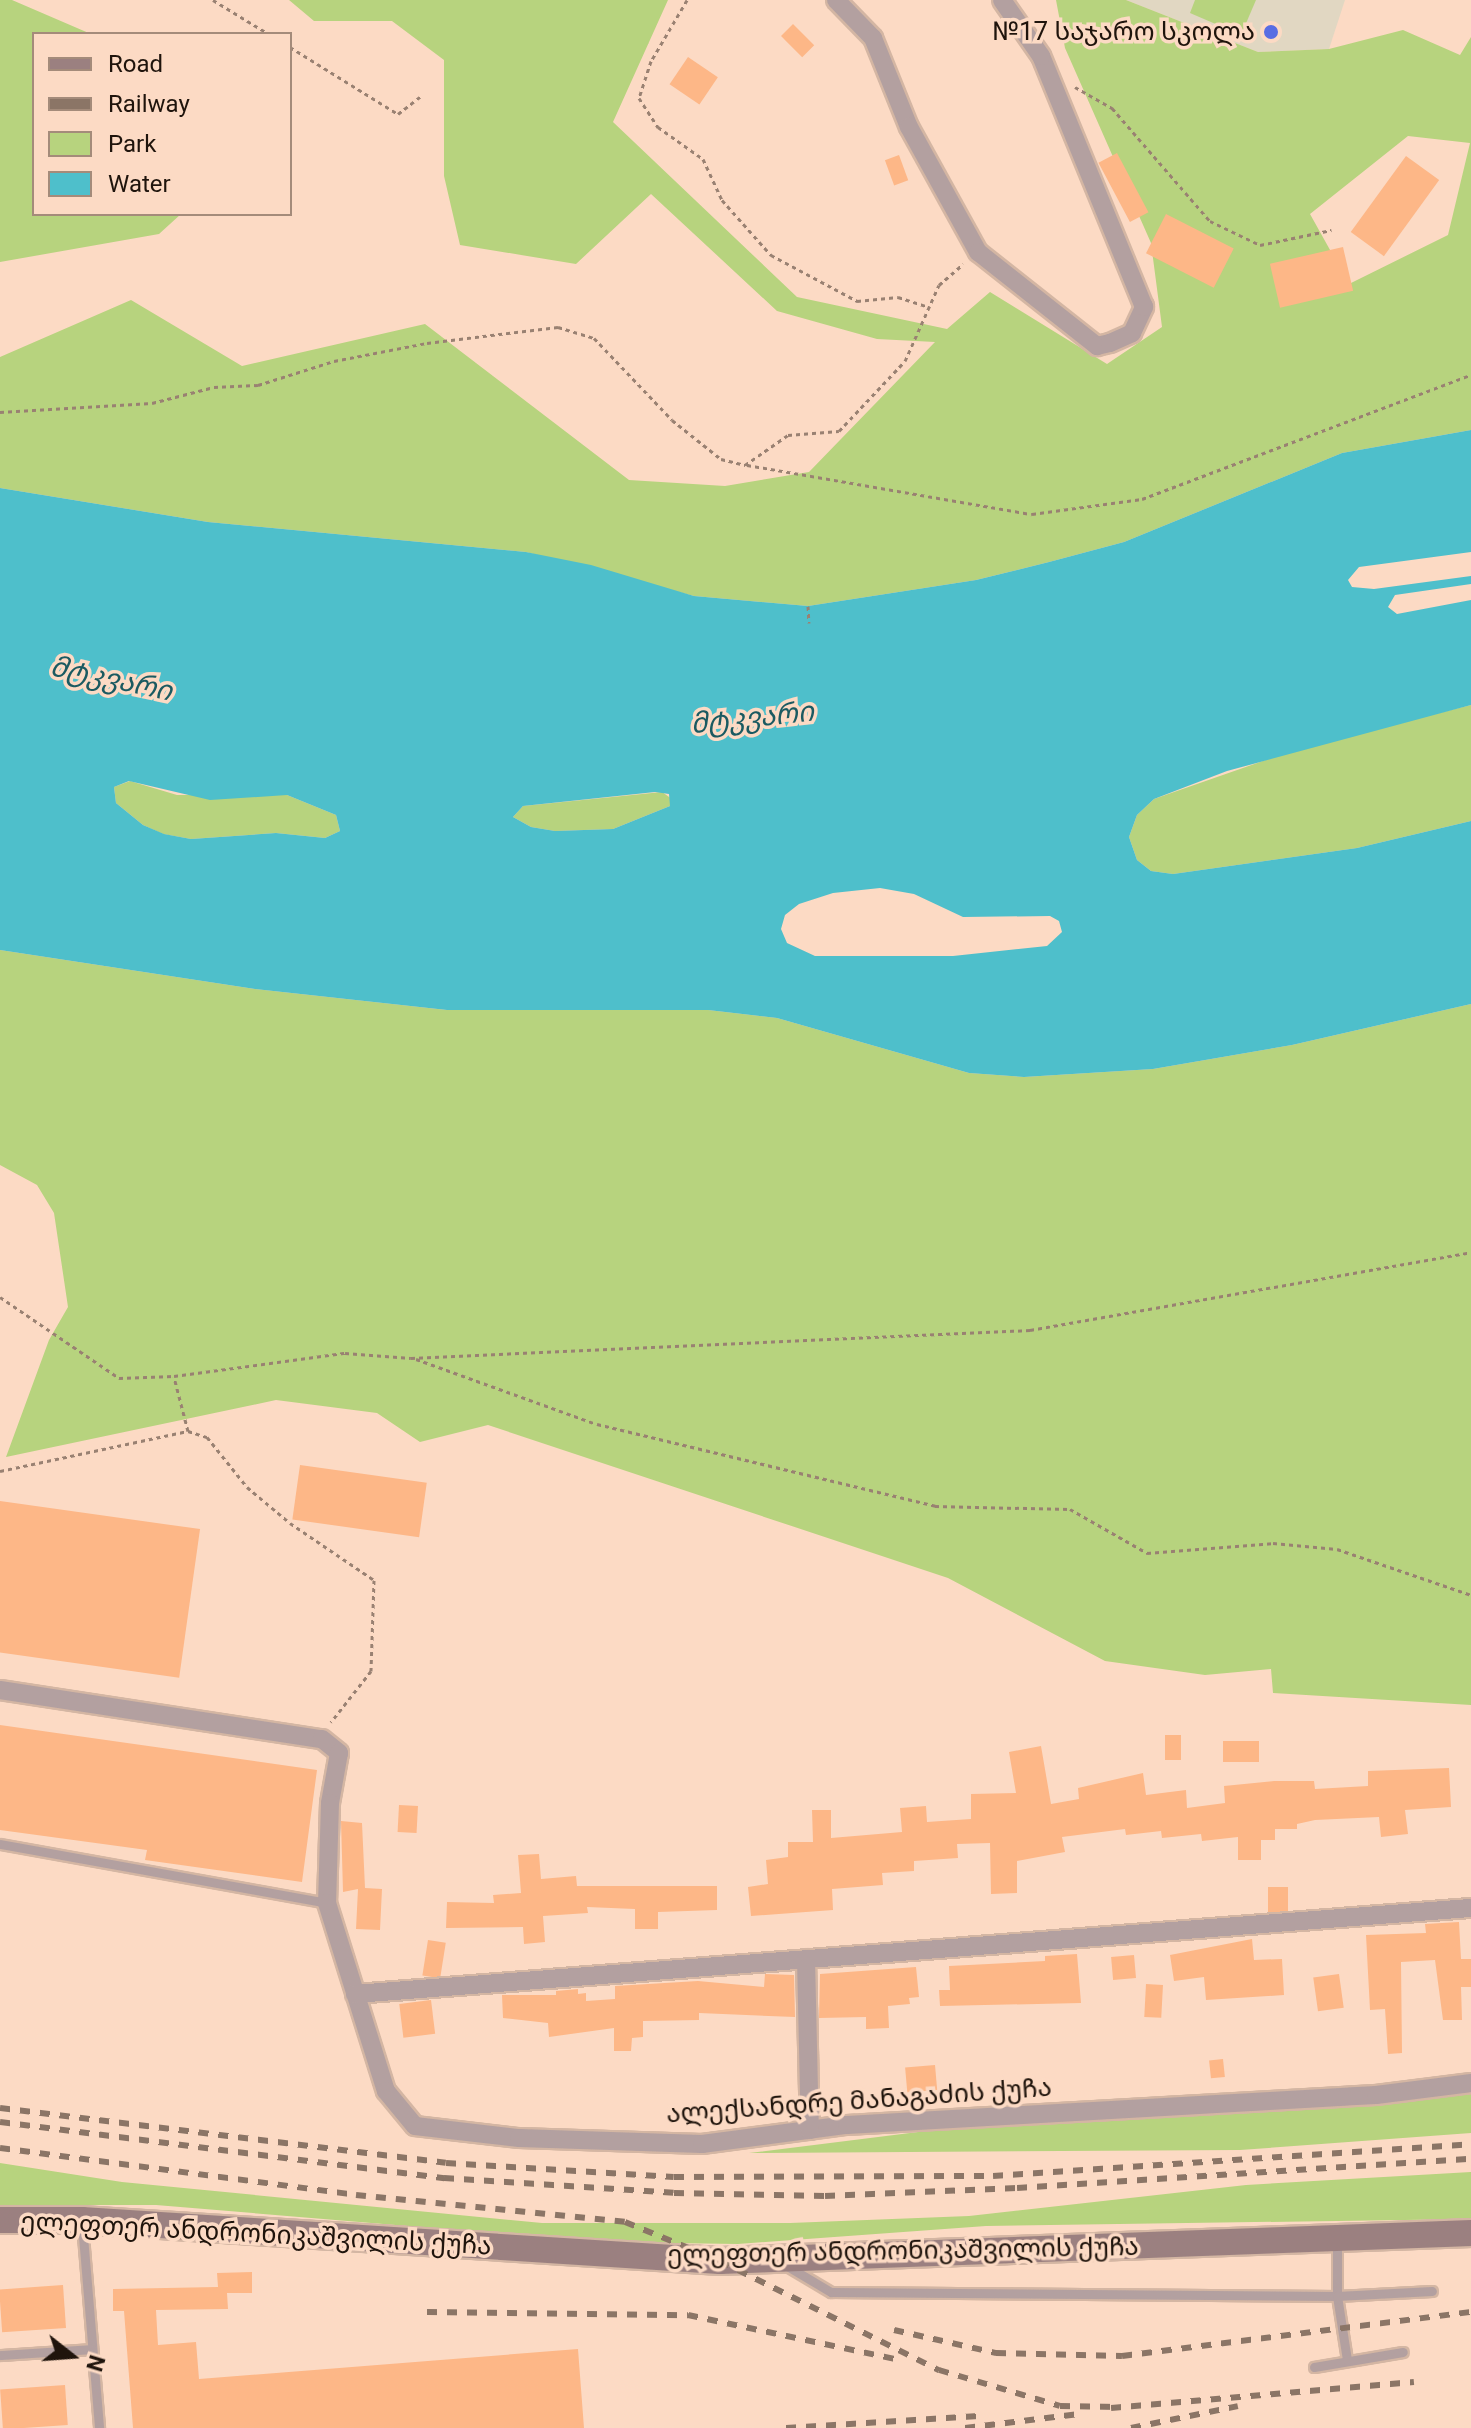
<!DOCTYPE html>
<meta charset="utf-8">
<style>
body{margin:0}
#map{position:relative;width:1471px;height:2428px;overflow:hidden;background:#fcdac4;font-family:Roboto,"Noto Sans Georgian",sans-serif}
div>[style]{position:absolute}
.education>*{inset:0;background:#e1d7c2}
.green>*{inset:0;background:#b7d37e}
.water>*{inset:0;background:#4ebfcb}
.building>*{inset:0;background:#fdb787;transform-origin:0 0}
.path>*{height:3px;margin-top:-1.5px;transform-origin:0;background:repeating-linear-gradient(90deg,#998172 0 4px,transparent 0 8px)}
.roads{filter:drop-shadow(2px 0 #d4b6a3) drop-shadow(-2px 0 #d4b6a3) drop-shadow(0 2px #d4b6a3) drop-shadow(0 -2px #d4b6a3)}
.lane>*{height:9px;margin:-4.5px;padding:0 4.5px;transform-origin:4.5px;border-radius:4.5px;background:#b3a0a0}
.street>*{height:18px;margin:-9px;padding:0 9px;transform-origin:9px;border-radius:9px;background:#b3a0a0}
.secondary>*{height:26px;margin:-13px;padding:0 13px;transform-origin:13px;border-radius:13px;background:#9b8080}
.rail>*{height:6px;margin-top:-3px;transform-origin:0;background:repeating-linear-gradient(90deg,#8b7566 0 10px,transparent 0 20px)}
.dots>*{width:22px;height:22px;translate:-50% -50%;box-sizing:border-box;border:4px solid #fcdac4;border-radius:50%}
span{translate:-50% -50%;white-space:nowrap;text-align:center;line-height:1.15;-webkit-text-stroke:7px #fcdac4;paint-order:stroke}
.poi-label{font-size:26px;color:#1f140c}
.right{translate:-100% -50%;text-align:right}
.street-label{font-size:26px;color:#1f140c}
.water-label{font-size:28px;color:#1b5a61;font-style:italic}
.legend{position:absolute;left:32px;top:32px;width:260px;height:184px;box-sizing:border-box;background:#fcdac4;border:2px solid #a48b7a;margin:0;padding:10px 14px;list-style:none;font-size:24px;color:#1f140c}
.legend li{display:flex;align-items:center;gap:16px;height:40px}
.legend b{width:40px;border:2px solid #a48b7a}
.north{position:absolute;left:32px;top:2316px;width:80px;height:80px;-webkit-text-stroke:6px #fcdac4;paint-order:stroke;rotate:107deg;font-size:22px;font-weight:700;line-height:32px;text-align:center;color:#1f140c}
.north::after{content:'';display:block;margin:auto;width:28px;height:36px;background:#1f140c;clip-path:polygon(50% 0,100% 100%,50% 72%,0 100%)}
</style>
<div id="map">
<div class="education">
<div style="clip-path:polygon(1126px 0,1345px 0,1329px 49px,1258px 52px)"></div>
</div>
<div class="green">
<div style="clip-path:polygon(0 0,12px 0,91px 34px,34px 34px,34px 214px,181px 214px,159px 234px,0 262px)"></div>
<div style="clip-path:polygon(evenodd,289px 0,668px 0,613px 122px,797px 297px,947px 329px,990px 292px,1107px 364px,1162px 327px,1151px 243px,1065px 48px,1056px 0,1126px 0,1258px 52px,1329px 49px,1403px 30px,1460px 55px,1471px 37px,1471px 430px,1342px 453px,1124px 542px,1049px 562px,976px 580px,808px 606px,694px 596px,526px 552px,208px 522px,0 488px,0 357px,131px 300px,242px 366px,425px 324px,629px 480px,725px 486px,809px 472px,935px 342px,877px 339px,777px 311px,651px 194px,576px 264px,460px 245px,444px 176px,444px 60px,392px 21px,314px 21px,289px 0,1408px 136px,1470px 143px,1448px 235px,1349px 284px,1310px 214px,1408px 136px)"></div>
<div style="clip-path:polygon(1195px 0,1256px 0,1241px 35px,1190px 13px)"></div>
<div style="clip-path:polygon(1471px 705px,1471px 821px,1357px 848px,1173px 874px,1151px 871px,1137px 860px,1129px 837px,1137px 815px,1154px 799px,1306px 746px)"></div>
<div style="clip-path:polygon(130px 781px,177px 795px,287px 795px,336px 815px,340px 831px,325px 838px,276px 833px,191px 839px,163px 834px,143px 825px,116px 803px,114px 787px)"></div>
<div style="clip-path:polygon(662px 792px,672px 799px,670px 806px,613px 829px,555px 831px,531px 827px,513px 817px,523px 806px)"></div>
<div style="clip-path:polygon(0 950px,255px 989px,447px 1010px,708px 1010px,777px 1018px,969px 1073px,1024px 1077px,1153px 1069px,1292px 1045px,1471px 1004px,1471px 1705px,1273px 1693px,1271px 1669px,1205px 1675px,1105px 1661px,948px 1578px,488px 1425px,420px 1442px,377px 1413px,276px 1400px,6px 1457px,49px 1340px,68px 1307px,54px 1213px,37px 1185px,0 1165px)"></div>
<div style="clip-path:polygon(1471px 2093px,1471px 2133px,1240px 2150px,749px 2153px,1014px 2120px,1384px 2103px)"></div>
<div style="clip-path:polygon(0 2163px,122px 2182px,542px 2223px,790px 2223px,969px 2216px,1246px 2185px,1471px 2172px,1471px 2219px,986px 2226px,738px 2244px,599px 2242px,156px 2205px,0 2205px)"></div>
</div>
<div class="water">
<div style="clip-path:polygon(evenodd,1471px 430px,1471px 552px,1359px 567px,1348px 580px,1352px 587px,1374px 589px,1471px 576px,1471px 584px,1395px 595px,1388px 607px,1397px 614px,1471px 600px,1471px 705px,1227px 771px,1154px 799px,1137px 815px,1129px 837px,1137px 860px,1151px 871px,1173px 874px,1357px 848px,1471px 821px,1471px 1004px,1292px 1045px,1153px 1069px,1024px 1077px,969px 1073px,777px 1018px,708px 1010px,447px 1010px,255px 989px,0 950px,0 488px,208px 522px,526px 552px,591px 565px,694px 596px,808px 606px,976px 580px,1049px 562px,1124px 542px,1342px 453px,1471px 430px,129px 781px,210px 800px,287px 795px,336px 815px,340px 831px,325px 838px,276px 833px,191px 839px,164px 834px,143px 825px,116px 803px,114px 787px,129px 781px,1471px 430px,655px 792px,669px 794px,670px 806px,613px 829px,555px 831px,531px 827px,513px 817px,523px 806px,655px 792px,1471px 430px,880px 888px,914px 894px,963px 917px,1050px 916px,1059px 921px,1062px 932px,1047px 946px,953px 956px,815px 956px,787px 943px,781px 929px,785px 915px,799px 904px,833px 893px,880px 888px)"></div>
</div>
<div class="building">
<div style="left:793px;top:24px;width:30px;height:17px;rotate:45deg"></div>
<div style="left:688px;top:57px;width:36px;height:33px;rotate:34deg"></div>
<div style="left:1117px;top:153px;width:67px;height:21px;rotate:62deg"></div>
<div style="left:899px;top:155px;width:27px;height:15px;rotate:70deg"></div>
<div style="left:1406px;top:156px;width:41px;height:94px;rotate:36deg"></div>
<div style="left:1166px;top:214px;width:76px;height:44px;rotate:27deg"></div>
<div style="left:1343px;top:247px;width:45px;height:75px;rotate:77deg"></div>
<div style="left:300px;top:1465px;width:128px;height:55px;rotate:8deg"></div>
<div style="left:0;top:1501px;width:202px;height:150px;rotate:8deg"></div>
<div style="clip-path:polygon(0 1725px,317px 1770px,302px 1882px,145px 1860px,147px 1850px,0 1830px)"></div>
<div style="left:1165px;top:1735px;width:16px;height:25px"></div>
<div style="left:1223px;top:1741px;width:36px;height:21px"></div>
<div style="clip-path:polygon(1041px 1746px,1051px 1804px,1079px 1799px,1078px 1788px,1143px 1773px,1146px 1795px,1186px 1790px,1187px 1808px,1225px 1803px,1224px 1786px,1274px 1781px,1314px 1781px,1315px 1789px,1368px 1786px,1368px 1771px,1449px 1768px,1451px 1807px,1405px 1810px,1408px 1834px,1381px 1837px,1379px 1817px,1315px 1820px,1297px 1824px,1297px 1829px,1275px 1829px,1275px 1840px,1261px 1840px,1261px 1860px,1238px 1860px,1238px 1837px,1202px 1841px,1201px 1834px,1162px 1838px,1161px 1831px,1126px 1835px,1125px 1829px,1062px 1837px,1065px 1852px,1017px 1861px,1017px 1893px,991px 1894px,990px 1843px,957px 1844px,958px 1858px,914px 1861px,914px 1871px,882px 1873px,883px 1885px,832px 1889px,833px 1910px,751px 1916px,748px 1887px,768px 1884px,766px 1860px,788px 1857px,788px 1842px,813px 1842px,812px 1810px,831px 1810px,831px 1838px,902px 1832px,900px 1808px,926px 1806px,927px 1822px,971px 1819px,971px 1794px,1016px 1793px,1009px 1752px)"></div>
<div style="left:399px;top:1805px;width:19px;height:27px;rotate:3deg"></div>
<div style="clip-path:polygon(341px 1821px,362px 1823px,365px 1888px,382px 1889px,380px 1930px,356px 1929px,358px 1889px,343px 1892px)"></div>
<div style="clip-path:polygon(539px 1854px,541px 1879px,576px 1876px,577px 1886px,717px 1886px,717px 1910px,658px 1912px,658px 1929px,635px 1929px,635px 1909px,587px 1907px,588px 1913px,543px 1916px,545px 1942px,524px 1944px,523px 1927px,446px 1928px,447px 1902px,494px 1903px,493px 1895px,521px 1893px,518px 1855px)"></div>
<div style="left:1268px;top:1887px;width:20px;height:25px"></div>
<div style="clip-path:polygon(1459px 1922px,1461px 1959px,1471px 1959px,1471px 1987px,1461px 1987px,1462px 2020px,1443px 2020px,1435px 1960px,1401px 1962px,1402px 2053px,1388px 2054px,1385px 2009px,1370px 2010px,1366px 1935px,1426px 1933px,1425px 1924px)"></div>
<div style="clip-path:polygon(1252px 1939px,1254px 1960px,1282px 1959px,1284px 1995px,1206px 2000px,1204px 1977px,1174px 1981px,1170px 1955px)"></div>
<div style="left:428px;top:1940px;width:18px;height:36px;rotate:9deg"></div>
<div style="clip-path:polygon(1077px 1954px,1081px 2003px,940px 2006px,939px 1990px,950px 1990px,949px 1966px,1045px 1961px,1045px 1956px)"></div>
<div style="left:1134px;top:1955px;width:23px;height:23px;rotate:85deg"></div>
<div style="clip-path:polygon(916px 1967px,919px 1997px,909px 1998px,910px 2004px,888px 2006px,889px 2028px,866px 2029px,866px 2017px,819px 2018px,820px 1974px)"></div>
<div style="clip-path:polygon(765px 1974px,794px 1975px,795px 2017px,699px 2013px,699px 2020px,643px 2021px,643px 2037px,632px 2038px,631px 2051px,614px 2051px,614px 2028px,549px 2037px,548px 2023px,503px 2018px,502px 1995px,556px 1995px,556px 1991px,578px 1989px,578px 1994px,586px 1993px,586px 2001px,615px 1999px,615px 1986px,698px 1981px,764px 1987px)"></div>
<div style="left:1339px;top:1974px;width:34px;height:26px;rotate:82deg"></div>
<div style="left:1146px;top:1984px;width:17px;height:33px;rotate:3deg"></div>
<div style="left:431px;top:2000px;width:34px;height:32px;rotate:83deg"></div>
<div style="left:1223px;top:2059px;width:18px;height:14px;rotate:84deg"></div>
<div style="left:935px;top:2065px;width:25px;height:30px;rotate:85deg"></div>
<div style="clip-path:polygon(252px 2272px,252px 2293px,227px 2293px,228px 2309px,156px 2310px,158px 2345px,196px 2342px,199px 2379px,578px 2349px,584px 2428px,133px 2428px,124px 2311px,113px 2311px,113px 2289px,218px 2287px,217px 2273px)"></div>
<div style="left:63px;top:2285px;width:43px;height:64px;rotate:86deg"></div>
<div style="left:65px;top:2385px;width:40px;height:65px;rotate:86deg"></div>
</div>
<div class="path">
<div style="left:213px;top:0;width:66px;rotate:31.3deg"></div>
<div style="left:687px;top:0;width:71px;rotate:120.5deg"></div>
<div style="left:651px;top:61px;width:39px;rotate:108deg"></div>
<div style="left:639px;top:98px;width:35px;rotate:57deg"></div>
<div style="left:658px;top:127px;width:55px;rotate:35.4deg"></div>
<div style="left:703px;top:159px;width:45px;rotate:65.1deg"></div>
<div style="left:722px;top:200px;width:74px;rotate:48.3deg"></div>
<div style="left:771px;top:255px;width:98px;rotate:28.1deg"></div>
<div style="left:857px;top:301px;width:41px;rotate:-5.6deg"></div>
<div style="left:898px;top:297px;width:33px;rotate:18deg"></div>
<div style="left:290px;top:47px;width:127px;rotate:31.8deg"></div>
<div style="left:398px;top:114px;width:31px;rotate:-38deg"></div>
<div style="left:1075px;top:87px;width:43px;rotate:29.6deg"></div>
<div style="left:1112px;top:108px;width:150px;rotate:49.1deg"></div>
<div style="left:1210px;top:221px;width:55px;rotate:25.6deg"></div>
<div style="left:1260px;top:245px;width:73px;rotate:-11.9deg"></div>
<div style="left:0;top:412px;width:152px;rotate:-3.4deg"></div>
<div style="left:152px;top:403px;width:64px;rotate:-14.5deg"></div>
<div style="left:214px;top:387px;width:44px;rotate:-2.6deg"></div>
<div style="left:258px;top:385px;width:80px;rotate:-17.5deg"></div>
<div style="left:334px;top:361px;width:95px;rotate:-11deg"></div>
<div style="left:427px;top:343px;width:132px;rotate:-7deg"></div>
<div style="left:558px;top:327px;width:38px;rotate:17deg"></div>
<div style="left:594px;top:338px;width:113px;rotate:46.4deg"></div>
<div style="left:672px;top:420px;width:63px;rotate:38.5deg"></div>
<div style="left:721px;top:459px;width:25px;rotate:14deg"></div>
<div style="left:745px;top:465px;width:52px;rotate:-34.9deg"></div>
<div style="left:788px;top:435px;width:51px;rotate:-4.5deg"></div>
<div style="left:839px;top:431px;width:96px;rotate:-46.7deg"></div>
<div style="left:905px;top:361px;width:83px;rotate:-65.9deg"></div>
<div style="left:939px;top:285px;width:32px;rotate:-41deg"></div>
<div style="left:747px;top:465px;width:289px;rotate:9.8deg"></div>
<div style="left:1032px;top:514px;width:111px;rotate:-7.8deg"></div>
<div style="left:1142px;top:499px;width:352px;rotate:-20.7deg"></div>
<div style="left:808px;top:606px;width:17px;rotate:87deg"></div>
<div style="left:0;top:1297px;width:144px;rotate:34.2deg"></div>
<div style="left:119px;top:1378px;width:55px;rotate:-2.1deg"></div>
<div style="left:174px;top:1376px;width:173px;rotate:-7.7deg"></div>
<div style="left:345px;top:1353px;width:66px;rotate:4.3deg"></div>
<div style="left:411px;top:1358px;width:620px;rotate:-2.59deg"></div>
<div style="left:1030px;top:1330px;width:448px;rotate:-10deg"></div>
<div style="left:416px;top:1359px;width:192px;rotate:19.8deg"></div>
<div style="left:597px;top:1424px;width:348px;rotate:13.6deg"></div>
<div style="left:935px;top:1506px;width:135px;rotate:1.3deg"></div>
<div style="left:1070px;top:1509px;width:89px;rotate:29.7deg"></div>
<div style="left:1147px;top:1553px;width:126px;rotate:-4.5deg"></div>
<div style="left:1273px;top:1543px;width:64px;rotate:5.4deg"></div>
<div style="left:1337px;top:1549px;width:142px;rotate:18.9deg"></div>
<div style="left:188px;top:1431px;width:20px;rotate:18deg"></div>
<div style="left:207px;top:1437px;width:64px;rotate:51.3deg"></div>
<div style="left:247px;top:1487px;width:56px;rotate:39.9deg"></div>
<div style="left:290px;top:1523px;width:102px;rotate:34.2deg"></div>
<div style="left:374px;top:1580px;width:91px;rotate:91.9deg"></div>
<div style="left:371px;top:1671px;width:65px;rotate:128.1deg"></div>
<div style="left:0;top:1471px;width:192px;rotate:-12deg"></div>
<div style="left:188px;top:1431px;width:56px;rotate:-104.5deg"></div>
</div>
<div class="roads">
<div class="lane">
<div style="left:0;top:1844px;width:332px;rotate:10.2deg"></div>
<div style="left:82px;top:2224px;width:205px;rotate:85.2deg"></div>
<div style="left:1337px;top:2242px;width:54px;rotate:90deg"></div>
<div style="left:1337px;top:2296px;width:65px;rotate:81.1deg"></div>
<div style="left:787px;top:2266px;width:51px;rotate:30.6deg"></div>
<div style="left:831px;top:2292px;width:506px;rotate:0.45deg"></div>
<div style="left:1337px;top:2296px;width:95px;rotate:-3deg"></div>
<div style="left:0;top:2355px;width:92px;rotate:-3.7deg"></div>
<div style="left:1314px;top:2367px;width:90px;rotate:-9.6deg"></div>
</div>
<div class="street">
<div style="left:836px;top:0;width:53px;rotate:45.8deg"></div>
<div style="left:873px;top:38px;width:96px;rotate:68deg"></div>
<div style="left:909px;top:127px;width:143px;rotate:61.1deg"></div>
<div style="left:978px;top:252px;width:152px;rotate:38.3deg"></div>
<div style="left:1097px;top:346px;width:13px;rotate:-13deg"></div>
<div style="left:1110px;top:343px;width:24px;rotate:-24deg"></div>
<div style="left:1132px;top:333px;width:29px;rotate:-65deg"></div>
<div style="left:1144px;top:307px;width:271px;rotate:-112.3deg"></div>
<div style="left:1041px;top:56px;width:68px;rotate:-124.9deg"></div>
<div style="left:0;top:1690px;width:326px;rotate:8.7deg"></div>
<div style="left:322px;top:1739px;width:22px;rotate:39deg"></div>
<div style="left:339px;top:1753px;width:51px;rotate:100.2deg"></div>
<div style="left:330px;top:1803px;width:100px;rotate:91.7deg"></div>
<div style="left:327px;top:1903px;width:197px;rotate:72.6deg"></div>
<div style="left:386px;top:2091px;width:45px;rotate:50.4deg"></div>
<div style="left:415px;top:2126px;width:105px;rotate:6.6deg"></div>
<div style="left:519px;top:2138px;width:183px;rotate:1.9deg"></div>
<div style="left:702px;top:2144px;width:146px;rotate:-7.5deg"></div>
<div style="left:847px;top:2125px;width:530px;rotate:-3.25deg"></div>
<div style="left:1376px;top:2095px;width:96px;rotate:-7.2deg"></div>
<div style="left:806px;top:1959px;width:171px;rotate:88.7deg"></div>
<div style="left:355px;top:1994px;width:1119px;rotate:-4.41deg"></div>
</div>
<div class="secondary">
<div style="left:0;top:2220px;width:82px"></div>
<div style="left:82px;top:2220px;width:639px;rotate:3.68deg"></div>
<div style="left:720px;top:2261px;width:752px;rotate:-2.14deg"></div>
</div>
</div>
<div class="rail">
<div style="left:0;top:2108px;width:449px;rotate:7deg"></div>
<div style="left:446px;top:2163px;width:228px;rotate:3.5deg"></div>
<div style="left:674px;top:2177px;width:319px;rotate:-0.2deg"></div>
<div style="left:993px;top:2176px;width:479px;rotate:-3.8deg"></div>
<div style="left:0;top:2122px;width:448px;rotate:7.2deg"></div>
<div style="left:444px;top:2178px;width:230px;rotate:3.7deg"></div>
<div style="left:674px;top:2193px;width:151px;rotate:1.1deg"></div>
<div style="left:825px;top:2196px;width:192px;rotate:-2.4deg"></div>
<div style="left:1017px;top:2188px;width:455px;rotate:-3.7deg"></div>
<div style="left:0;top:2148px;width:359px;rotate:7.5deg"></div>
<div style="left:356px;top:2195px;width:270px;rotate:5.7deg"></div>
<div style="left:625px;top:2222px;width:103px;rotate:22.3deg"></div>
<div style="left:720px;top:2261px;width:245px;rotate:26.5deg"></div>
<div style="left:939px;top:2370px;width:126px;rotate:16.6deg"></div>
<div style="left:1060px;top:2406px;width:59px;rotate:1deg"></div>
<div style="left:427px;top:2312px;width:261px;rotate:0.7deg"></div>
<div style="left:688px;top:2315px;width:217px;rotate:12deg"></div>
<div style="left:894px;top:2330px;width:105px;rotate:12.7deg"></div>
<div style="left:996px;top:2353px;width:126px;rotate:1.4deg"></div>
<div style="left:1122px;top:2356px;width:352px;rotate:-7.2deg"></div>
<div style="left:1111px;top:2408px;width:304px;rotate:-4.9deg"></div>
<div style="left:786px;top:2428px;width:193px;rotate:-3.6deg"></div>
<div style="left:965px;top:2428px;width:115px;rotate:-7deg"></div>
<div style="left:1131px;top:2428px;width:109px;rotate:-11.6deg"></div>
</div>
<div class="dots">
<div style="left:1271px;top:32px;background:#596de3"></div>
</div>
<div class="poi-label">
<span class="right" style="left:1255px;top:32px">№17 საჯარო სკოლა</span>
</div>
<div class="street-label">
<span style="left:859px;top:2101px;rotate:-4deg">ალექსანდრე მანაგაძის ქუჩა</span>
<span style="left:256px;top:2234px;rotate:3deg">ელეფთერ ანდრონიკაშვილის ქუჩა</span>
<span style="left:903px;top:2251px;rotate:-1deg">ელეფთერ ანდრონიკაშვილის ქუჩა</span>
</div>
<div class="water-label">
<span style="left:111px;top:679px;rotate:12deg">მტკვარი</span>
<span style="left:752px;top:718px;rotate:-6deg">მტკვარი</span>
</div>
<ul class="legend">
<li><b style="height:10px;background:#9b8080"></b>Road</li>
<li><b style="height:10px;background:#8b7566"></b>Railway</li>
<li><b style="height:22px;background:#b7d37e"></b>Park</li>
<li><b style="height:22px;background:#4ebfcb"></b>Water</li>
</ul>
<div class="north">N</div>
</div>
